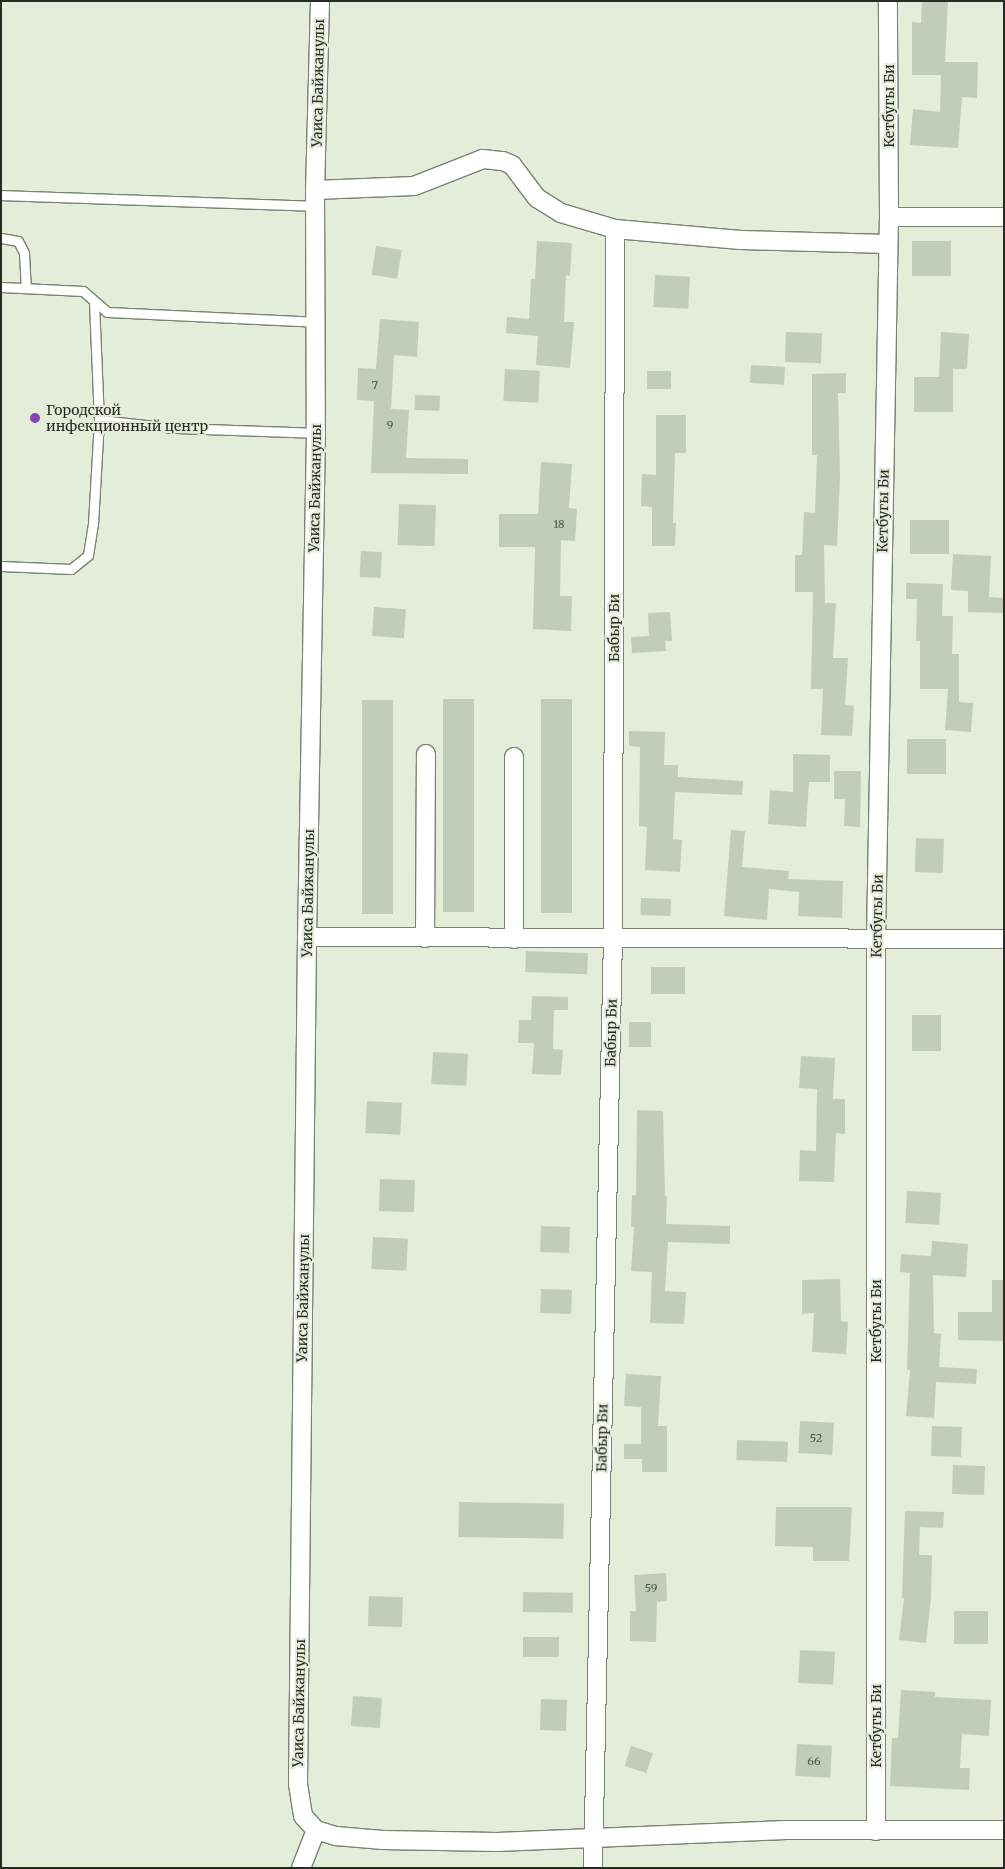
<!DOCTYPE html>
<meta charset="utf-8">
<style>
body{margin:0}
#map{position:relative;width:1005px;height:1869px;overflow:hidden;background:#e3edd9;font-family:Merriweather,serif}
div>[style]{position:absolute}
.building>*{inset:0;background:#c2cdb9;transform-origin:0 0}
.roads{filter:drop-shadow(1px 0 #7a8371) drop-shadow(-1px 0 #7a8371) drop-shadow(0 1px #7a8371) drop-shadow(0 -1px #7a8371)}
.service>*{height:9px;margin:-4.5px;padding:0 4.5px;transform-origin:4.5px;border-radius:4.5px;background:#fff}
.minor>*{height:18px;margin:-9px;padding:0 9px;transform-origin:9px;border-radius:9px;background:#fff}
.dots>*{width:14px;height:14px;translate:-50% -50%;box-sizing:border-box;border:2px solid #e3edd9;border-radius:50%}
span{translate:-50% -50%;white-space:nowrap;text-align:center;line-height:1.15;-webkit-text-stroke:4px #e3edd9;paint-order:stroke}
.number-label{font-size:11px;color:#4e5449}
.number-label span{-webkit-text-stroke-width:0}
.street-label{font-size:14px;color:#272b24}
.poi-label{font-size:14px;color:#272b24}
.left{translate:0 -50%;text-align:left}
.frame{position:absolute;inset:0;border:2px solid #272b24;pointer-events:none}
</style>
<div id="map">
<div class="building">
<div style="clip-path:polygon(922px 1px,948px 1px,945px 62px,978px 62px,977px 98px,962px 97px,958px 148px,910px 145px,913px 109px,940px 112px,941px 75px,912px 75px,912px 22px,921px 23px)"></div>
<div style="clip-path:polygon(537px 241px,572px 243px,570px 276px,566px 275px,564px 322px,574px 322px,570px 368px,536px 365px,538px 336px,506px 333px,507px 317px,529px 319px,531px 279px,535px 279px)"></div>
<div style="left:912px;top:241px;width:39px;height:35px"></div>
<div style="left:376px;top:246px;width:26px;height:29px;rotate:9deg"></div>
<div style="left:655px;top:275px;width:35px;height:32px;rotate:3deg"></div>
<div style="clip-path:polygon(380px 319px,419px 322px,417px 357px,394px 355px,391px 409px,409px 410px,406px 458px,468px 459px,468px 474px,371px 473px,374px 401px,357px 400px,358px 368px,376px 369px)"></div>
<div style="left:786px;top:332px;width:36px;height:30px;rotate:2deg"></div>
<div style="clip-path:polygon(941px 332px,969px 334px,967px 369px,953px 369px,953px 412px,914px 412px,914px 377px,939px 377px)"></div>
<div style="left:751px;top:365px;width:34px;height:18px;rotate:3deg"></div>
<div style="left:505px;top:369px;width:35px;height:32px;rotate:3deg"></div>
<div style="left:647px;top:371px;width:24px;height:18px"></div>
<div style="clip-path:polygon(846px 373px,846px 393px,838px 393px,840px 476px,837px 546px,824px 545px,825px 603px,836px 603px,833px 658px,848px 658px,845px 705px,854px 706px,852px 736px,821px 735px,823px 689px,811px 689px,813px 592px,795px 592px,795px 555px,802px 555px,804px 512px,815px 513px,817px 455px,812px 455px,812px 374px)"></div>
<div style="left:415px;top:395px;width:25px;height:15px;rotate:2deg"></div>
<div style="clip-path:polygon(656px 415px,686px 415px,686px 453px,675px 453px,673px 523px,676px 523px,675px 546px,652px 546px,652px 507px,641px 506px,642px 474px,656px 475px)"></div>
<div style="clip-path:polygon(541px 462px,572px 464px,569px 508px,577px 509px,575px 541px,561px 540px,560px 596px,572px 596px,571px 631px,533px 629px,535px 547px,499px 547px,499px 514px,538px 514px)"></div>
<div style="left:399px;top:504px;width:37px;height:41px;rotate:2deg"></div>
<div style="left:910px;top:520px;width:39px;height:34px"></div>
<div style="left:361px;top:551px;width:21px;height:26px;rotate:3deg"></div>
<div style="clip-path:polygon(953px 554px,991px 556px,989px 597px,1004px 598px,1004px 613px,968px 612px,968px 591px,951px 590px)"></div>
<div style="clip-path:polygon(906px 583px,943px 584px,942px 616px,953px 616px,952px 654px,959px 654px,959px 702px,973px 703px,971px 732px,945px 730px,948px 689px,920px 689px,920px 641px,916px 641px,917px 599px,906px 599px)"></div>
<div style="left:374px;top:607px;width:32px;height:29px;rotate:4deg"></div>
<div style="clip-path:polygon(670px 612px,672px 641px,665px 641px,666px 651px,632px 653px,631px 637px,649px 636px,648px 613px)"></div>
<div style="left:443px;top:699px;width:31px;height:213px"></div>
<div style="left:541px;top:699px;width:31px;height:214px"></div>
<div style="left:362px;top:700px;width:31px;height:214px"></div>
<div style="clip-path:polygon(629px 731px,665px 732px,664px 765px,678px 765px,678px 777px,743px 781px,742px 795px,675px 792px,673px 839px,682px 840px,680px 872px,645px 870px,647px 827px,639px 826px,640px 747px,629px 746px)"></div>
<div style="left:946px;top:739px;width:35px;height:39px;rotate:90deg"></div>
<div style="clip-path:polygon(793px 754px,830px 755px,830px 782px,809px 782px,806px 827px,768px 824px,770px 790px,793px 792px)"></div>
<div style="clip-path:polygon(834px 771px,861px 771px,860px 827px,844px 826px,845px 799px,834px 799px)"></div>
<div style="clip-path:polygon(731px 830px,745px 831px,742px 867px,789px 871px,788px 879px,843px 881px,842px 918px,798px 916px,799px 892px,769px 889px,767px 920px,724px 916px)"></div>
<div style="left:916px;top:838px;width:28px;height:34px;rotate:2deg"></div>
<div style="left:641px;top:898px;width:30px;height:17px;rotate:2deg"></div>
<div style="left:526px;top:951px;width:62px;height:21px;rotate:2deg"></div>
<div style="left:651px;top:967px;width:34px;height:27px"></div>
<div style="clip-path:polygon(532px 996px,568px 997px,568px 1010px,554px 1010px,553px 1049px,563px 1050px,561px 1075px,532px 1074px,534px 1043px,518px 1043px,519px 1020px,531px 1020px)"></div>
<div style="left:912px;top:1015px;width:29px;height:36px"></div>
<div style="left:629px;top:1022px;width:22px;height:25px"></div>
<div style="left:433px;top:1052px;width:35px;height:32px;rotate:3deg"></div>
<div style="clip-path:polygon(801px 1056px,835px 1058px,833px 1099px,845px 1099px,845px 1134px,836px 1133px,834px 1182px,799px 1181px,800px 1150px,816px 1151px,817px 1089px,799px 1088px)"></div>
<div style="left:367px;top:1101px;width:35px;height:32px;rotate:3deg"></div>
<div style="clip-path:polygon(637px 1110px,663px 1111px,665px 1196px,667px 1197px,666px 1224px,730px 1226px,730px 1244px,668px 1242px,665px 1291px,686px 1292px,684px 1324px,650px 1323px,652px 1272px,631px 1271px,634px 1227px,631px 1227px,632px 1195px,636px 1195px)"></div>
<div style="left:380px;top:1179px;width:35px;height:32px;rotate:2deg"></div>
<div style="left:907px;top:1191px;width:34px;height:32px;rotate:3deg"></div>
<div style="left:541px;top:1226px;width:29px;height:26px;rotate:2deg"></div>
<div style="left:373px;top:1237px;width:35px;height:32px;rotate:3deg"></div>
<div style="clip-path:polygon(932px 1241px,968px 1244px,966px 1277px,933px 1275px,934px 1333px,941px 1334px,939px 1367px,977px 1369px,976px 1384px,936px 1382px,934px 1418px,906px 1416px,910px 1370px,907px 1370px,910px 1273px,900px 1272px,901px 1254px,931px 1256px)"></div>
<div style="clip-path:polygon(840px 1279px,841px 1321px,848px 1322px,846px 1354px,812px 1352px,814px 1313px,802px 1314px,802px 1280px)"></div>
<div style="clip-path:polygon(992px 1280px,1004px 1280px,1004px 1341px,958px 1340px,958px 1312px,992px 1312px)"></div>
<div style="left:541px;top:1289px;width:31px;height:24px;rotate:2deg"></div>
<div style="clip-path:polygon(626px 1374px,661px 1376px,658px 1426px,667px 1426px,667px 1472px,642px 1472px,642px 1459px,624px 1459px,624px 1444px,641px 1444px,641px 1407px,624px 1406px)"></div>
<div style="left:800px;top:1421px;width:34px;height:32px;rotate:3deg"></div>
<div style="left:932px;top:1426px;width:30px;height:30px;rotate:2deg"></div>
<div style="left:737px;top:1440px;width:51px;height:20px;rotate:2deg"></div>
<div style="left:953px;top:1465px;width:32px;height:29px;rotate:2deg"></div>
<div style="left:459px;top:1502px;width:105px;height:35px;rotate:1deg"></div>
<div style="clip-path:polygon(776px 1507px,852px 1507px,849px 1561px,813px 1561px,813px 1547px,775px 1546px)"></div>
<div style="clip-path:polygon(905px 1511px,944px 1512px,943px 1528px,920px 1527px,919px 1555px,932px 1555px,931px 1599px,926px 1643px,899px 1640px,904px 1598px,902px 1598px)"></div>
<div style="clip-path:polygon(666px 1573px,667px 1601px,657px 1602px,656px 1642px,630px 1641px,630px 1611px,636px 1611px,634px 1575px)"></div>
<div style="left:523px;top:1592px;width:50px;height:20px;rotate:1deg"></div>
<div style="left:369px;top:1596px;width:34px;height:30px;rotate:2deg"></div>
<div style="left:954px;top:1611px;width:34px;height:33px"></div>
<div style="left:523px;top:1637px;width:36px;height:20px"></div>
<div style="left:800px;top:1650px;width:35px;height:33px;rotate:3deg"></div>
<div style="clip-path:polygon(901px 1690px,935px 1692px,935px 1697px,991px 1700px,989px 1736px,962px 1734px,960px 1768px,970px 1768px,969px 1790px,890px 1786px,892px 1738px,898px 1738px)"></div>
<div style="left:353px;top:1696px;width:29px;height:30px;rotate:4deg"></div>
<div style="left:541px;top:1699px;width:26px;height:31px;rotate:2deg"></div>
<div style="left:797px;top:1744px;width:35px;height:32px;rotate:3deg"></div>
<div style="left:631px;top:1746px;width:23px;height:21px;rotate:18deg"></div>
</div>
<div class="roads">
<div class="service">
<div style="left:1px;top:195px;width:314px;rotate:2deg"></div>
<div style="left:1px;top:238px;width:17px;rotate:10deg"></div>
<div style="left:18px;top:241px;width:13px;rotate:63deg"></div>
<div style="left:24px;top:253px;width:34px;rotate:87deg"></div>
<div style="left:1px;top:287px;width:82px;rotate:2.8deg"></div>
<div style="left:83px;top:291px;width:32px;rotate:41deg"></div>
<div style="left:107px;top:312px;width:209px;rotate:2.7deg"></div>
<div style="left:94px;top:302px;width:118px;rotate:87.6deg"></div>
<div style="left:99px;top:420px;width:75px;rotate:6.1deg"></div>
<div style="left:174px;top:428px;width:142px;rotate:2deg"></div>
<div style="left:1px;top:566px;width:70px;rotate:2.5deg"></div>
<div style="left:71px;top:569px;width:22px;rotate:-39deg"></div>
<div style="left:88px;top:555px;width:31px;rotate:-81deg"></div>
<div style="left:93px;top:524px;width:104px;rotate:-86.7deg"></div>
</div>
<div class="minor">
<div style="left:320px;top:1px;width:189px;rotate:91.5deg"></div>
<div style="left:315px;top:190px;width:243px;rotate:89.8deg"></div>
<div style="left:316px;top:433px;width:504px;rotate:91.02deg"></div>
<div style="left:307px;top:937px;width:847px;rotate:90.61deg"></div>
<div style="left:298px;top:1784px;width:32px;rotate:81deg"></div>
<div style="left:303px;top:1816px;width:19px;rotate:47deg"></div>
<div style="left:316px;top:1830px;width:21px;rotate:17deg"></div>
<div style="left:336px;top:1836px;width:47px;rotate:4.9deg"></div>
<div style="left:383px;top:1840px;width:114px;rotate:1deg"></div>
<div style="left:497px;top:1842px;width:289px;rotate:-2.4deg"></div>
<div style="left:786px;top:1830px;width:218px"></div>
<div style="left:315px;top:190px;width:99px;rotate:-2.3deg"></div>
<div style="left:414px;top:186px;width:74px;rotate:-21.4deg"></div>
<div style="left:483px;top:159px;width:20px;rotate:6deg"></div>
<div style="left:503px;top:161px;width:10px;rotate:24deg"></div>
<div style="left:512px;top:165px;width:41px;rotate:52.9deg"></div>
<div style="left:537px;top:198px;width:28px;rotate:32deg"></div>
<div style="left:561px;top:213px;width:56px;rotate:16.5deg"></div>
<div style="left:615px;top:229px;width:126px;rotate:5deg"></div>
<div style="left:741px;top:240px;width:147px;rotate:1.6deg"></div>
<div style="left:889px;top:217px;width:115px"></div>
<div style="left:514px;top:757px;width:182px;rotate:90deg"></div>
<div style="left:307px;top:937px;width:697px;rotate:0.16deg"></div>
<div style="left:425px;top:938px;width:184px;rotate:-89.7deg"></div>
<div style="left:876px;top:1831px;width:892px;rotate:-90deg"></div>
<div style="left:876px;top:939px;width:722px;rotate:-88.97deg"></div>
<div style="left:889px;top:217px;width:216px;rotate:-90.3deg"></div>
<div style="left:301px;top:1868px;width:41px;rotate:-68.5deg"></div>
<div style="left:593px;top:1868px;width:929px;rotate:-88.77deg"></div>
<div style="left:613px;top:939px;width:710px;rotate:-89.84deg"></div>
</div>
</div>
<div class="dots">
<div style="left:35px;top:418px;background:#8a43b6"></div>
</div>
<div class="number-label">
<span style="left:375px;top:385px">7</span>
<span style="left:390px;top:425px">9</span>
<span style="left:559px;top:524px">18</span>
<span style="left:816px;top:1438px">52</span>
<span style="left:651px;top:1588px">59</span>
<span style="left:814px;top:1761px">66</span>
</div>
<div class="street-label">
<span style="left:318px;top:83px;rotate:-89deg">Уаиса Байжанулы</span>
<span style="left:889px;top:106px;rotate:-90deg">Кетбугы Би</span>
<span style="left:315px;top:488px;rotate:-89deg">Уаиса Байжанулы</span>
<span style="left:883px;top:511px;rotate:-89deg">Кетбугы Би</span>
<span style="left:614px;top:628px;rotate:-90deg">Бабыр Би</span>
<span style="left:308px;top:893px;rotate:-89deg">Уаиса Байжанулы</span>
<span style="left:877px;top:916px;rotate:-89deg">Кетбугы Би</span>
<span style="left:611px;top:1033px;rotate:-89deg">Бабыр Би</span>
<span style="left:303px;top:1298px;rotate:-89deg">Уаиса Байжанулы</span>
<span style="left:876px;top:1321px;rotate:-90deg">Кетбугы Би</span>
<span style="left:602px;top:1438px;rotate:-89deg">Бабыр Би</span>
<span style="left:299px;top:1703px;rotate:-89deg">Уаиса Байжанулы</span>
<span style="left:876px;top:1726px;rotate:-90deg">Кетбугы Би</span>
</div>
<div class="poi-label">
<span class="left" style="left:46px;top:418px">Городской<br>инфекционный центр</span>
</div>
<div class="frame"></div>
</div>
